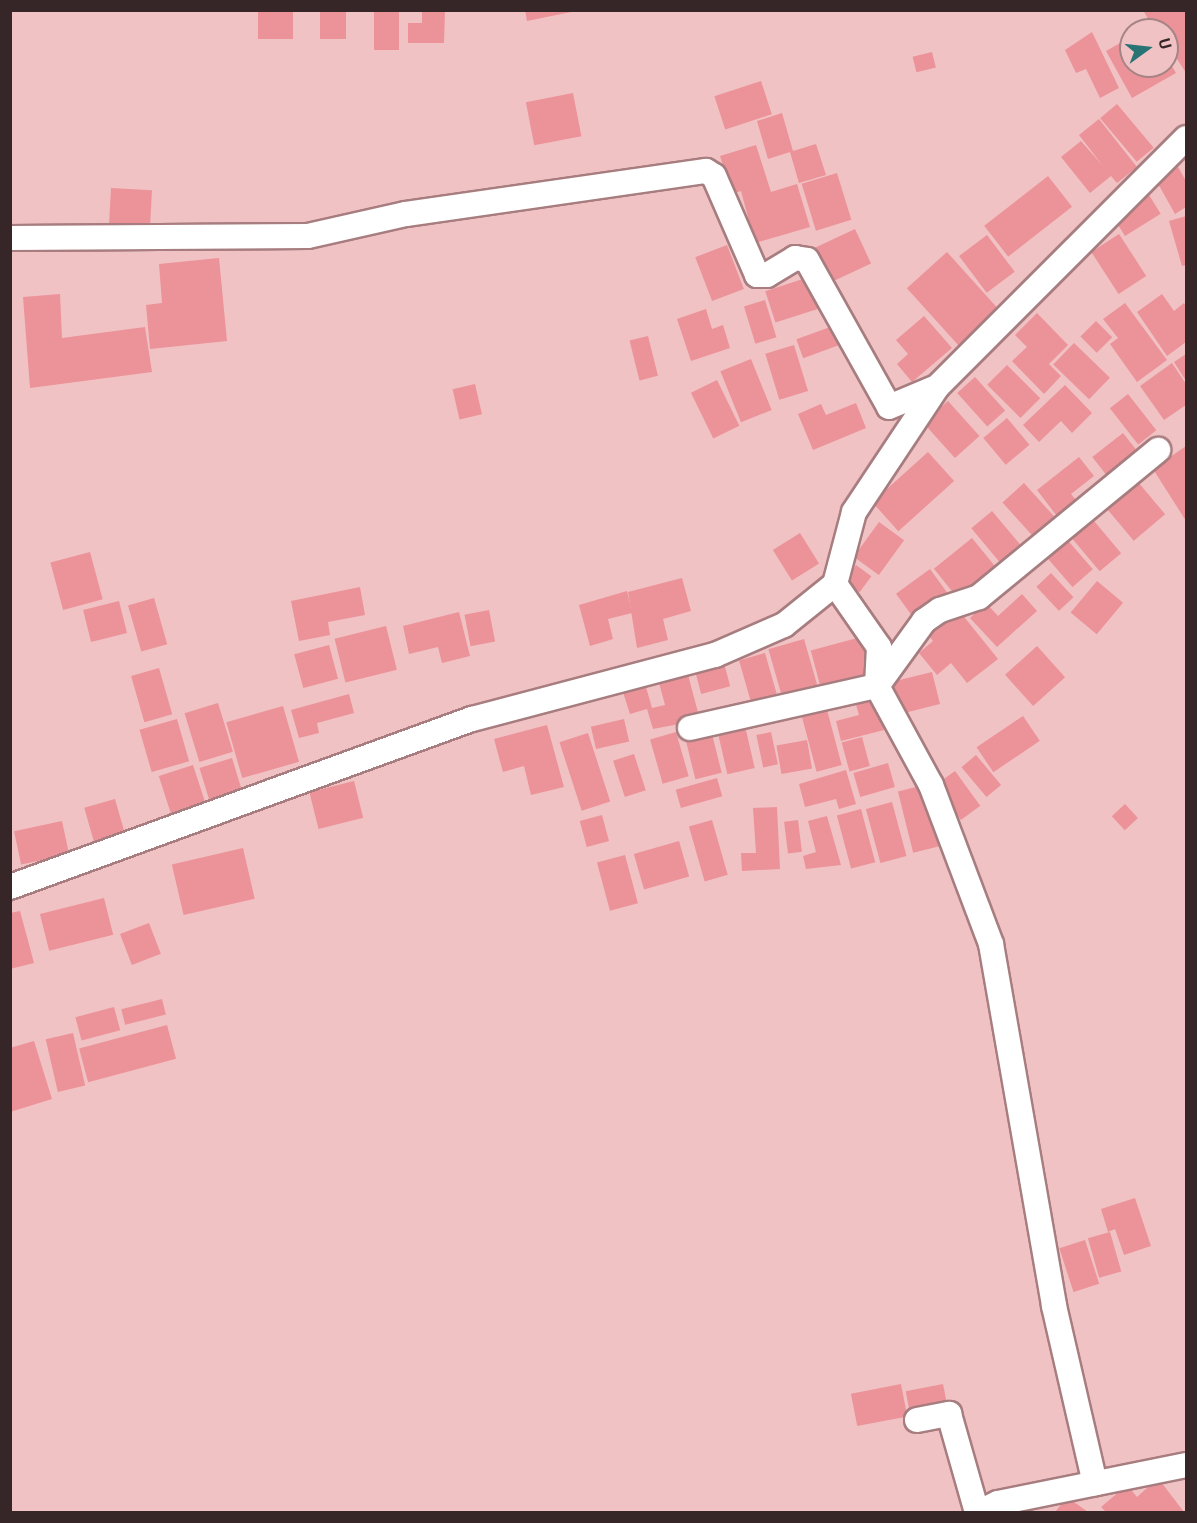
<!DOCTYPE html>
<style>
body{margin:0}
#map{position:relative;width:1197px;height:1523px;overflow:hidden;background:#f0c2c4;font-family:Roboto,sans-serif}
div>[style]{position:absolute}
.building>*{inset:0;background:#ec9299;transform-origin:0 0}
.roads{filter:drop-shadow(2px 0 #a77d7f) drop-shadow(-2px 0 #a77d7f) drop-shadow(0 2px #a77d7f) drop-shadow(0 -2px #a77d7f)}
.street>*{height:24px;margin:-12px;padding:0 12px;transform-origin:12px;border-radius:12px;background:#fff}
span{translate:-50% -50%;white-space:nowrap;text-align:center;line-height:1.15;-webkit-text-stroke:4.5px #f0c2c4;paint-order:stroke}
.frame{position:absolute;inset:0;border:12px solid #372627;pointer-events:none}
.north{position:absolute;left:1119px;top:18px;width:60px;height:60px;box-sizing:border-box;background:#f0c2c4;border:2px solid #a68485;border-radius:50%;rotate:75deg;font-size:16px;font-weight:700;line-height:24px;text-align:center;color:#372627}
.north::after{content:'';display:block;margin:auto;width:21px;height:27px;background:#287373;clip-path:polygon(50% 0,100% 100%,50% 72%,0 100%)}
</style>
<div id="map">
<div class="building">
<div style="left:258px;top:10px;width:35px;height:29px"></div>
<div style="left:320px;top:10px;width:26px;height:29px"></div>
<div style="left:374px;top:10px;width:25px;height:40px"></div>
<div style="clip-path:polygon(422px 10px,445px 10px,444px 43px,408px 43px,408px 23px,422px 23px)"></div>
<div style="clip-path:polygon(525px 10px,571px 10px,571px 12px,527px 21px)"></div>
<div style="clip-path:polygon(1143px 10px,1186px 10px,1186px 73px,1167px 43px,1167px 30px,1160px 30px,1156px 22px,1151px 24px)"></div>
<div style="clip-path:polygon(1092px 32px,1119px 88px,1100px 98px,1086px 69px,1076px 73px,1065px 50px)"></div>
<div style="clip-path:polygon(1131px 37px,1131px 66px,1167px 66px,1167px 58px,1176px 73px,1132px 98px,1106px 51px)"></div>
<div style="left:932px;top:52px;width:16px;height:20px;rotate:76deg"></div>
<div style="left:761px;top:81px;width:35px;height:49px;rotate:72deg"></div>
<div style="left:573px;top:93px;width:44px;height:48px;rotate:79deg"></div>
<div style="left:1117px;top:104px;width:57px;height:22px;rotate:50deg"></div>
<div style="clip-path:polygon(782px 113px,793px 151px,816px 144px,826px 175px,799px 183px,790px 152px,768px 159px,757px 121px)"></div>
<div style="clip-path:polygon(1099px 119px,1137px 167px,1117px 183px,1111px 176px,1090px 193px,1061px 157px,1081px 141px,1103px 166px,1079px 135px)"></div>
<div style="clip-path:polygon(756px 145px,771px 192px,797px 184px,810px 227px,755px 243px,741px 191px,732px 194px,720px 156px)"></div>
<div style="clip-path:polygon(1178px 167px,1186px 181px,1186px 207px,1175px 214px,1156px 180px)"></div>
<div style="left:837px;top:173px;width:49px;height:37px;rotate:73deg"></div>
<div style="left:1048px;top:176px;width:39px;height:81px;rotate:52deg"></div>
<div style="left:111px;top:188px;width:41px;height:43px;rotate:3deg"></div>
<div style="left:1149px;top:195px;width:22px;height:42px;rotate:58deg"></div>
<div style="clip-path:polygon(1186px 216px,1186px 265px,1182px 266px,1169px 221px)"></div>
<div style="left:855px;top:229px;width:38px;height:46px;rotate:65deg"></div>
<div style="left:1119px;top:234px;width:50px;height:33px;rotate:57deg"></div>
<div style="left:987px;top:235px;width:46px;height:35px;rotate:53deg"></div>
<div style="left:727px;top:245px;width:47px;height:34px;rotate:69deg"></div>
<div style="left:947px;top:252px;width:79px;height:54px;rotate:48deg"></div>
<div style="clip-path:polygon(219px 258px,227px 341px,150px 349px,146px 305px,162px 303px,159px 264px)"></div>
<div style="left:809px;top:277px;width:33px;height:46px;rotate:72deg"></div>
<div style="clip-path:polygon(60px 294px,62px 338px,145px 327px,152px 372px,30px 388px,23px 297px)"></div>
<div style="clip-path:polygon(1162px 294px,1174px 311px,1184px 303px,1186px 307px,1186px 342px,1167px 356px,1137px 312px)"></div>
<div style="left:765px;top:300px;width:39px;height:22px;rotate:73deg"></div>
<div style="clip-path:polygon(1125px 303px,1167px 360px,1137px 382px,1110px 344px,1118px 338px,1103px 319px)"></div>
<div style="clip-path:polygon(706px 309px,712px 329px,723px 325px,730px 348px,691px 361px,677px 319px)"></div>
<div style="clip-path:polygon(1037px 313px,1068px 345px,1049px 364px,1061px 376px,1044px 394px,1012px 361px,1027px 347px,1015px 335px)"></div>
<div style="clip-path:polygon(924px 316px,952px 348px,912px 382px,897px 364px,908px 354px,896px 340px)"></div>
<div style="left:1096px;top:321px;width:23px;height:22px;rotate:45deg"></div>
<div style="left:833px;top:326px;width:20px;height:39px;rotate:70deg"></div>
<div style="left:648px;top:336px;width:41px;height:19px;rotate:76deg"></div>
<div style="left:1074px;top:343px;width:50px;height:30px;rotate:44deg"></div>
<div style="left:794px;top:345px;width:48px;height:30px;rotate:73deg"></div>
<div style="clip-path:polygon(1186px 354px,1186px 381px,1174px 362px)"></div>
<div style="left:751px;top:359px;width:55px;height:33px;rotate:68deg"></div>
<div style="clip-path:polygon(1172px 363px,1186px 384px,1186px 405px,1164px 420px,1140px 386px)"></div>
<div style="left:1007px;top:365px;width:47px;height:28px;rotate:45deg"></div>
<div style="left:975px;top:377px;width:45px;height:24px;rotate:48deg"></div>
<div style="left:717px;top:380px;width:51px;height:29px;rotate:64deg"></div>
<div style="left:475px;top:384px;width:31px;height:23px;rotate:77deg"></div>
<div style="clip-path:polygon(1065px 385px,1092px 413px,1072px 433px,1061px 421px,1039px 442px,1023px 425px)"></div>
<div style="left:1128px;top:394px;width:46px;height:23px;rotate:52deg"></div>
<div style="left:948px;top:401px;width:47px;height:33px;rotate:48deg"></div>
<div style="clip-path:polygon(856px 403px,866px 428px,813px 450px,798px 414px,821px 404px,826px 415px)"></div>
<div style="left:1007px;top:418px;width:35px;height:31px;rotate:50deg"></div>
<div style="left:1123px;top:433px;width:29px;height:39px;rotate:52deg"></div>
<div style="clip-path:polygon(1186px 446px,1186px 521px,1153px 469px)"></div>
<div style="left:928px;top:452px;width:39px;height:75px;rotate:48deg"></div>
<div style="clip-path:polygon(1079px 457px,1094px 476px,1071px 494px,1079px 504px,1060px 520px,1037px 490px)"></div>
<div style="left:1133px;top:476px;width:50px;height:41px;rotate:50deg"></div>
<div style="left:1024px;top:483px;width:48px;height:29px;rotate:48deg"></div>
<div style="left:992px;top:511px;width:52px;height:27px;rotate:50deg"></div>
<div style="left:1089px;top:515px;width:50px;height:28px;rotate:50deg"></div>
<div style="left:879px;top:522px;width:31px;height:43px;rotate:36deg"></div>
<div style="left:800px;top:533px;width:36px;height:32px;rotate:58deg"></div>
<div style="left:1064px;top:536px;width:44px;height:27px;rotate:49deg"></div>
<div style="left:972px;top:538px;width:40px;height:49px;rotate:51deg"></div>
<div style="left:90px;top:552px;width:49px;height:41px;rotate:75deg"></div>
<div style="left:856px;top:565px;width:19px;height:20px;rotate:36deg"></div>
<div style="left:930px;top:569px;width:34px;height:42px;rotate:54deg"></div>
<div style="left:1051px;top:573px;width:33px;height:20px;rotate:47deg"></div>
<div style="clip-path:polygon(682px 578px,691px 611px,663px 619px,668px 640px,637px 648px,628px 592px)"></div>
<div style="left:1097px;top:581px;width:34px;height:41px;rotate:40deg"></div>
<div style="clip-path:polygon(360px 587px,365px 615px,328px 622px,330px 635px,299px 641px,291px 601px)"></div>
<div style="clip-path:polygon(627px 591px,632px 613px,608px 619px,613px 639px,590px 646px,579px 605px)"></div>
<div style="clip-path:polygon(1022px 594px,1037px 611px,997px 647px,970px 618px,986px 603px,998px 616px)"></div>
<div style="left:154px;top:598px;width:48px;height:27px;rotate:74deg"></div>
<div style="left:119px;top:601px;width:33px;height:37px;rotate:76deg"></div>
<div style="clip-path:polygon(957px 608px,998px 659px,967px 683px,951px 663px,937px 675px,919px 653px,933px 641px,927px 633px)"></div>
<div style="left:489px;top:610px;width:32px;height:25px;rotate:79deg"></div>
<div style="clip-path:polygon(459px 612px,470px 656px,442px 663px,438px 647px,409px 654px,403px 626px)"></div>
<div style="left:386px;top:626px;width:45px;height:53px;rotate:76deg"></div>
<div style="left:861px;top:637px;width:49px;height:52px;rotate:75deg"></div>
<div style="left:804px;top:639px;width:59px;height:37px;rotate:74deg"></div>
<div style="left:329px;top:645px;width:35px;height:36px;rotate:75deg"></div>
<div style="left:1037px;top:646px;width:42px;height:43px;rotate:48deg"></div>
<div style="left:765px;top:653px;width:45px;height:27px;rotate:74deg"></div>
<div style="left:724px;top:663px;width:24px;height:30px;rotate:75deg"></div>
<div style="left:159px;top:668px;width:48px;height:29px;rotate:74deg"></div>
<div style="clip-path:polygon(687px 671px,700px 720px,653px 729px,647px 709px,630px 714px,621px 686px,644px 680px,652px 708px,665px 705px,658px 679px)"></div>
<div style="left:932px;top:672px;width:33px;height:47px;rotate:76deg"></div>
<div style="clip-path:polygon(875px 693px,884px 730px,841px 741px,836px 721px,859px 715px,854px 698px)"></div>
<div style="clip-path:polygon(349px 694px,354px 713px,317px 723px,319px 733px,299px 738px,291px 710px)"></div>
<div style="left:218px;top:703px;width:51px;height:35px;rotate:73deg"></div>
<div style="left:283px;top:706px;width:58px;height:59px;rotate:74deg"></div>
<div style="left:827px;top:710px;width:57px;height:26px;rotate:75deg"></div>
<div style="left:1023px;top:716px;width:30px;height:56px;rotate:56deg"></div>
<div style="left:177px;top:719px;width:44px;height:39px;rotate:74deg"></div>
<div style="left:624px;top:719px;width:23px;height:34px;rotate:77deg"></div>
<div style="clip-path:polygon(547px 725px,564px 787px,531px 795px,524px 766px,503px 772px,494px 739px)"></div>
<div style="left:745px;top:726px;width:43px;height:28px;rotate:77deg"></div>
<div style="left:676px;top:732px;width:46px;height:27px;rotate:74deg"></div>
<div style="left:771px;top:732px;width:33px;height:15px;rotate:78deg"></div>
<div style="left:588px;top:733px;width:72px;height:30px;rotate:72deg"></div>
<div style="left:712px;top:734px;width:40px;height:27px;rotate:76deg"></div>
<div style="left:862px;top:737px;width:30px;height:21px;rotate:75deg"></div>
<div style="left:807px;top:740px;width:29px;height:31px;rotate:80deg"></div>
<div style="left:634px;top:754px;width:38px;height:22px;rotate:72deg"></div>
<div style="left:976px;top:755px;width:39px;height:19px;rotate:50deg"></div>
<div style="left:232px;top:758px;width:42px;height:34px;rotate:73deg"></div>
<div style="left:888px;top:763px;width:25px;height:36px;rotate:74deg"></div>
<div style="left:193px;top:765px;width:44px;height:36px;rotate:72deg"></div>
<div style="clip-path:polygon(846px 770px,856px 804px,839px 809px,836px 799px,805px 807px,799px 784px)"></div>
<div style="left:955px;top:771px;width:43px;height:24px;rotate:54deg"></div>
<div style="left:717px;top:778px;width:19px;height:43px;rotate:74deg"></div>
<div style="left:354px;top:781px;width:38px;height:46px;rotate:76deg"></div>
<div style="left:928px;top:784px;width:63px;height:31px;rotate:76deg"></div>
<div style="left:115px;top:799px;width:41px;height:32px;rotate:74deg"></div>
<div style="left:892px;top:802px;width:56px;height:27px;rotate:75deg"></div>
<div style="left:1125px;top:804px;width:19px;height:18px;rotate:47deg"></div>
<div style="clip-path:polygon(777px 807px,780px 869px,742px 871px,741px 853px,756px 853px,753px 808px)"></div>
<div style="left:861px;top:809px;width:55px;height:25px;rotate:75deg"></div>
<div style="left:602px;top:815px;width:27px;height:23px;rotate:75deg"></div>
<div style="clip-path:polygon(827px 816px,841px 865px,806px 869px,803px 856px,816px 852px,808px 821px)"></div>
<div style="left:712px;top:820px;width:57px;height:24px;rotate:74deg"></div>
<div style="left:798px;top:820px;width:32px;height:14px;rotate:83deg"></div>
<div style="left:62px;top:821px;width:34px;height:49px;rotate:78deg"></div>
<div style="left:679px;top:841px;width:37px;height:47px;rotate:74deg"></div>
<div style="left:243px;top:848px;width:52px;height:73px;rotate:77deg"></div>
<div style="left:625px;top:855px;width:50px;height:29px;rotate:75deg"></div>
<div style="left:104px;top:898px;width:38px;height:66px;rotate:76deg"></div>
<div style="clip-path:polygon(20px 911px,34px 963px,10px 969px,10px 913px)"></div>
<div style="left:149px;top:923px;width:33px;height:31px;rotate:69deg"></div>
<div style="left:162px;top:999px;width:16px;height:42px;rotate:76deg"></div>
<div style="left:114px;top:1007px;width:24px;height:40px;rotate:75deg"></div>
<div style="left:167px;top:1025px;width:35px;height:91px;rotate:75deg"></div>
<div style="left:73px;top:1033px;width:54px;height:28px;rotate:77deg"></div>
<div style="clip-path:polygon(34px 1041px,52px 1099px,10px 1112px,10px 1048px)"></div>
<div style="clip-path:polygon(1135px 1198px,1151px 1246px,1124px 1255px,1115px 1229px,1108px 1232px,1101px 1209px)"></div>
<div style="left:1110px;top:1232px;width:41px;height:23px;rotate:74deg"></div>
<div style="left:1085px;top:1240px;width:46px;height:27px;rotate:72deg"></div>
<div style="left:901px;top:1384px;width:33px;height:51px;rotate:79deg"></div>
<div style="left:943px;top:1384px;width:26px;height:38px;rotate:79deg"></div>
<div style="clip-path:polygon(1158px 1478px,1184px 1512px,1106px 1512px,1101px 1507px,1127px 1485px,1137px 1497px)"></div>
<div style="clip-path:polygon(1067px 1497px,1088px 1512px,1055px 1512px)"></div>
</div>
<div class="roads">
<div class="street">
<div style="left:10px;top:238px;width:298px;rotate:-0.4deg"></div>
<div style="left:308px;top:236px;width:100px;rotate:-12.7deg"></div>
<div style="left:406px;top:214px;width:303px;rotate:-8.2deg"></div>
<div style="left:706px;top:171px;width:9px;rotate:32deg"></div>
<div style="left:714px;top:176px;width:108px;rotate:66.5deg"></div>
<div style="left:757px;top:275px;width:10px"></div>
<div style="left:767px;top:275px;width:33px;rotate:-31deg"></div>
<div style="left:795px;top:258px;width:12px;rotate:9deg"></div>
<div style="left:807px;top:260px;width:168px;rotate:60.8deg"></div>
<div style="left:889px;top:407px;width:47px;rotate:-22.7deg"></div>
<div style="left:835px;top:584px;width:77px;rotate:55.1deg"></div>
<div style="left:879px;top:647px;width:39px;rotate:93deg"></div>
<div style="left:877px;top:686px;width:113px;rotate:61.4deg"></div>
<div style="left:931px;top:785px;width:170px;rotate:69.3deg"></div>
<div style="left:991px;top:944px;width:367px;rotate:80.1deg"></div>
<div style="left:1054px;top:1306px;width:182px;rotate:77deg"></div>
<div style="left:690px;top:728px;width:192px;rotate:-12.7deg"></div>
<div style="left:877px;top:686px;width:80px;rotate:-54.1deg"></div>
<div style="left:924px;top:621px;width:19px;rotate:-35deg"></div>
<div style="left:940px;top:610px;width:41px;rotate:-18.4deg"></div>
<div style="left:979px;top:597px;width:232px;rotate:-39.4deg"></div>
<div style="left:10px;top:887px;width:492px;rotate:-20deg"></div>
<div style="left:472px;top:719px;width:251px;rotate:-14.8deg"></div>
<div style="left:715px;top:655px;width:75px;rotate:-23.5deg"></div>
<div style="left:784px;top:625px;width:65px;rotate:-38.8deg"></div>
<div style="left:835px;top:584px;width:74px;rotate:-75.2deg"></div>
<div style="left:854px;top:512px;width:150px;rotate:-56.4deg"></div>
<div style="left:937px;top:387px;width:352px;rotate:-45deg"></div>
<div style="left:917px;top:1420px;width:33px;rotate:-11deg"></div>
<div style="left:949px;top:1414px;width:102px;rotate:74.1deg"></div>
<div style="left:980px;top:1512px;width:20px;rotate:-27deg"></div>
<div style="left:998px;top:1503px;width:192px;rotate:-11.4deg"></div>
</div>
</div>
<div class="frame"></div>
<div class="north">U</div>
</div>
